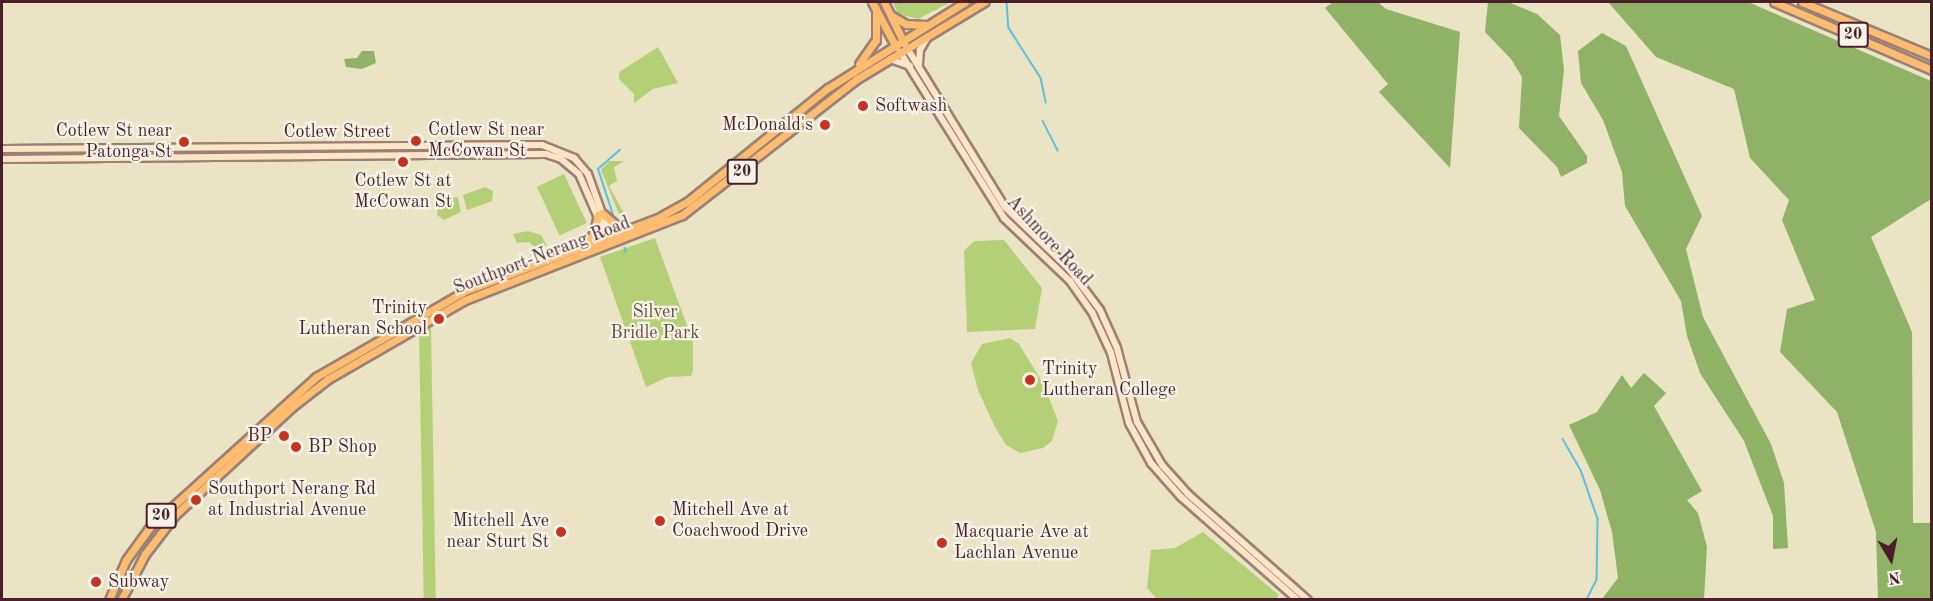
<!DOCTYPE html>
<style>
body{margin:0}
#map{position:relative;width:1933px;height:601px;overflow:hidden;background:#eae3c4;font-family:"Old Standard TT",serif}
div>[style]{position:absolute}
.green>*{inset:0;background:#b4d076;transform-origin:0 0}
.forest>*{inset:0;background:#8fb267}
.stream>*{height:1.5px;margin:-0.75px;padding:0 0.75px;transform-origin:0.75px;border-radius:0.75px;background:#60bfde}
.roads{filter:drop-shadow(2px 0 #9a8178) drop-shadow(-2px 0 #9a8178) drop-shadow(0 2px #9a8178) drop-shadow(0 -2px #9a8178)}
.secondary>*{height:6px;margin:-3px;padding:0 3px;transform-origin:3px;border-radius:3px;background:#ffe4c6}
.primary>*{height:7px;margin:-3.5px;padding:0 3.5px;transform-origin:3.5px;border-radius:3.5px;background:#febc70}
.dots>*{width:16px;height:16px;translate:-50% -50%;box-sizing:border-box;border:3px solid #f7f3e8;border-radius:50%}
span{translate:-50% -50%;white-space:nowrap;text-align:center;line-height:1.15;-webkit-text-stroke:4.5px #f7f3e8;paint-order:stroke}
.shield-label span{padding:2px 4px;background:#f7f3e8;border:2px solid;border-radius:4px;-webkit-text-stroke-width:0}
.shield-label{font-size:16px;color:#4a1f2b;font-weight:700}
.poi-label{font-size:18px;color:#4a1f2b}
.left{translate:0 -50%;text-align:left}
.right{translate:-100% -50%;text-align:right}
.street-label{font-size:18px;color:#4a1f2b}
.park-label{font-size:18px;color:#644b3e}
.frame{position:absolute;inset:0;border:3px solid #4a1f2b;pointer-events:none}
.north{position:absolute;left:1861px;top:529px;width:60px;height:60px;-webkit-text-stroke:4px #f7f3e8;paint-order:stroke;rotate:170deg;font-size:16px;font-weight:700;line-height:24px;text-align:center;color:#4a1f2b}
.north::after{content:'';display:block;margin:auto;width:21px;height:27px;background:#4a1f2b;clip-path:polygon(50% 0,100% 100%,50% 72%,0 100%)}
</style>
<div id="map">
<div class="green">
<div style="clip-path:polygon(893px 2px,951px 2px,918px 19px,898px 14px)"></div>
<div style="clip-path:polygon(658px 47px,678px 83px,653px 89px,634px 103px,634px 94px,619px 79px,619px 72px)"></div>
<div style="clip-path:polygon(609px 161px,624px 161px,614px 167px,617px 181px,609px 186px,627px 219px,622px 221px,601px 170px)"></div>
<div style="left:564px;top:174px;width:54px;height:30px;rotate:65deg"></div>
<div style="clip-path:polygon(485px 187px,493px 191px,492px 201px,467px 210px,463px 195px)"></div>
<div style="clip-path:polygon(445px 195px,458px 198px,461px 212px,444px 220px,437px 215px,438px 199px)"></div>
<div style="clip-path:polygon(528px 231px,541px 235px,547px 246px,538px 250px,529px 242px,517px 243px,513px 234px)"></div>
<div style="clip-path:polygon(655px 238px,693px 342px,693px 371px,691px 376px,668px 377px,646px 387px,600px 257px)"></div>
<div style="clip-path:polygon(1004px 240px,1042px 288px,1035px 329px,967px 332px,964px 251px,974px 241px)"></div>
<div style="left:431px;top:327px;width:272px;height:12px;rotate:89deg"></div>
<div style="clip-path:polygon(1010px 338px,1019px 344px,1044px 385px,1058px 421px,1052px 441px,1043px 448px,1020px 453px,1006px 445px,996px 429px,978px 390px,971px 363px,982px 344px)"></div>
<div style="clip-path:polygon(1203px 532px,1279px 595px,1276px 599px,1157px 599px,1147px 588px,1151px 550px,1175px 548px)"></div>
</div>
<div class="forest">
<div style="clip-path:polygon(1333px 2px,1378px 2px,1386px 9px,1460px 32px,1450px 168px,1379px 92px,1388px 84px,1325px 8px)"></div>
<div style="clip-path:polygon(1488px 2px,1508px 2px,1537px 14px,1560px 35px,1564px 70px,1559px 116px,1587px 156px,1587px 163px,1561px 177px,1557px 167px,1519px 128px,1522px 77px,1511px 59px,1485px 32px)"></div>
<div style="clip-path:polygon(1608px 2px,1748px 2px,1931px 81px,1931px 199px,1871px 237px,1912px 332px,1913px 523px,1931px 523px,1931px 599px,1878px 599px,1876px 532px,1837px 412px,1780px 352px,1787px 309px,1815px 300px,1782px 220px,1789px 200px,1750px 158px,1734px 89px,1656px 57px)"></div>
<div style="clip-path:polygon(1602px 33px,1626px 46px,1702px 216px,1686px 249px,1703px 317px,1771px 444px,1784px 483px,1788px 548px,1773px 549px,1773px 516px,1744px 441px,1700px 373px,1687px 336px,1681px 301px,1625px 206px,1622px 172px,1603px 120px,1581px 83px,1578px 51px)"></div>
<div style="clip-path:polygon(362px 51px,374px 51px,376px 63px,362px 69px,346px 67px,344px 59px,357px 58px)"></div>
<div style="clip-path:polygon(1644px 373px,1666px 393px,1654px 406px,1702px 491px,1687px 500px,1698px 513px,1707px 547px,1704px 599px,1602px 599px,1618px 578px,1612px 532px,1600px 490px,1569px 425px,1597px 412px,1622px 375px,1631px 388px)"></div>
</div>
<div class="stream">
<div style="left:1007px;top:2px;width:26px;rotate:86deg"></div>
<div style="left:1009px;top:28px;width:59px;rotate:57.4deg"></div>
<div style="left:1041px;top:78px;width:25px;rotate:78deg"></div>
<div style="left:900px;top:3px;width:3px;rotate:-18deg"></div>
<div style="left:1043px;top:121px;width:33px;rotate:63deg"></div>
<div style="left:613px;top:215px;width:48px;rotate:-108.1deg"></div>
<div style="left:598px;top:169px;width:29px;rotate:-41deg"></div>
<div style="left:625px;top:248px;width:4px;rotate:76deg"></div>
<div style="left:1563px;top:439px;width:36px;rotate:60deg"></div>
<div style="left:1581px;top:470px;width:52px;rotate:70.9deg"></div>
<div style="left:1598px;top:519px;width:61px;rotate:90.9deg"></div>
<div style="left:1597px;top:580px;width:22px;rotate:117deg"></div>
</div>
<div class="roads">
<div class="secondary">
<div style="left:907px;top:48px;width:187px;rotate:58.4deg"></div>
<div style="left:1005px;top:207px;width:89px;rotate:44.1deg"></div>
<div style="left:1069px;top:269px;width:51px;rotate:52.9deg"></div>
<div style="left:1100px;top:310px;width:42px;rotate:65.9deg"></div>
<div style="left:1117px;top:348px;width:77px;rotate:74.9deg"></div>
<div style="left:1137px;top:422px;width:50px;rotate:59.8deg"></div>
<div style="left:1162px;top:465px;width:39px;rotate:48deg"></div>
<div style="left:1188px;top:494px;width:160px;rotate:41.5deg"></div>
<div style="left:900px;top:52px;width:196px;rotate:57.9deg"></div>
<div style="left:1004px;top:218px;width:91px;rotate:43.7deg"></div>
<div style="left:1070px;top:281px;width:38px;rotate:55deg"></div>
<div style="left:1092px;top:312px;width:45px;rotate:65.1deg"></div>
<div style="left:1111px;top:353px;width:72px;rotate:75.6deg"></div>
<div style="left:1129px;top:423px;width:46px;rotate:61.2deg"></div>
<div style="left:1151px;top:463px;width:45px;rotate:48.6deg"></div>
<div style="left:1181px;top:497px;width:156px;rotate:41.4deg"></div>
<div style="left:890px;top:59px;width:21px;rotate:19deg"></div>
<div style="left:919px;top:64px;width:14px;rotate:-86deg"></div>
<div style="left:920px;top:50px;width:14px;rotate:-60deg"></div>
<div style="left:2px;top:149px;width:540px;rotate:-0.42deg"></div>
<div style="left:542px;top:145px;width:35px;rotate:22deg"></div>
<div style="left:574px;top:158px;width:21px;rotate:49deg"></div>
<div style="left:588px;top:174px;width:69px;rotate:70.5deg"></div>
<div style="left:2px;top:159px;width:544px;rotate:-0.53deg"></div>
<div style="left:546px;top:154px;width:16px;rotate:18deg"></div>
<div style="left:561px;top:159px;width:23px;rotate:40deg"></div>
<div style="left:579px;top:174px;width:60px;rotate:66.4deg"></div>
</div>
<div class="primary">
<div style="left:872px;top:2px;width:51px;rotate:61.9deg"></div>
<div style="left:884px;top:2px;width:46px;rotate:64deg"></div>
<div style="left:1774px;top:2px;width:172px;rotate:23.3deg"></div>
<div style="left:1802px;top:2px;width:141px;rotate:22.6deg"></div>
<div style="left:892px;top:16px;width:16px;rotate:30deg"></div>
<div style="left:906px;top:24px;width:20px;rotate:3deg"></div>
<div style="left:859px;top:64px;width:29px;rotate:-55deg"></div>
<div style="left:876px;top:40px;width:31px;rotate:-90deg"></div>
<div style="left:602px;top:213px;width:28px;rotate:41deg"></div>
<div style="left:583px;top:244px;width:13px;rotate:-42deg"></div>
<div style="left:593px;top:235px;width:21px;rotate:-76deg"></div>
<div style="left:109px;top:600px;width:43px;rotate:-67deg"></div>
<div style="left:126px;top:560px;width:41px;rotate:-54deg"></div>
<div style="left:150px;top:527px;width:224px;rotate:-42.1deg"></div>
<div style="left:316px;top:377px;width:172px;rotate:-30deg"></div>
<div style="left:465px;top:291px;width:204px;rotate:-20.7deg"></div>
<div style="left:656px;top:219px;width:35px;rotate:-29deg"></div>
<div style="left:687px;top:202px;width:181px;rotate:-39deg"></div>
<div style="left:828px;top:88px;width:162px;rotate:-32.1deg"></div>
<div style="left:121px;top:600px;width:52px;rotate:-62.4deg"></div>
<div style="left:145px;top:554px;width:49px;rotate:-52.4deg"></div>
<div style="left:175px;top:515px;width:159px;rotate:-42.7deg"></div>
<div style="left:292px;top:407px;width:46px;rotate:-37.9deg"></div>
<div style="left:328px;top:379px;width:158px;rotate:-30deg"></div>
<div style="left:465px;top:300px;width:233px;rotate:-21.4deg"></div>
<div style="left:682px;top:215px;width:222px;rotate:-37.9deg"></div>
<div style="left:857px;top:79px;width:149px;rotate:-31.2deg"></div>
</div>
</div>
<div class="dots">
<div style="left:863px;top:106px;background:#c8321e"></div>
<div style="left:825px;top:125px;background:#c8321e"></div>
<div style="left:416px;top:141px;background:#c8321e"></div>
<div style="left:184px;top:142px;background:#c8321e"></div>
<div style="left:403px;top:162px;background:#c8321e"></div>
<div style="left:439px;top:319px;background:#c8321e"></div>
<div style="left:1030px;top:380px;background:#c8321e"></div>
<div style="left:284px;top:436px;background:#c8321e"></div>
<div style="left:296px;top:447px;background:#c8321e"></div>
<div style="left:196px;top:500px;background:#c8321e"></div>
<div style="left:660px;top:521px;background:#c8321e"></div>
<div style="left:561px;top:532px;background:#c8321e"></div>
<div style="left:942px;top:543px;background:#c8321e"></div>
<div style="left:96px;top:582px;background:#c8321e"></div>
</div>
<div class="shield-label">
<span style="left:1853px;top:35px">20</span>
<span style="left:742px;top:172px">20</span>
<span style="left:161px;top:516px">20</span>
</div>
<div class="poi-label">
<span class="left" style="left:875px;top:106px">Softwash</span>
<span class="right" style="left:813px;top:125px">McDonald's</span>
<span class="left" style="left:428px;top:141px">Cotlew St near<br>McCowan St</span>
<span class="right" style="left:172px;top:142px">Cotlew St near<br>Patonga St</span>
<span style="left:403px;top:192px">Cotlew St at<br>McCowan St</span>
<span class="right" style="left:427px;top:319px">Trinity<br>Lutheran School</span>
<span class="left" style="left:1042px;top:380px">Trinity<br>Lutheran College</span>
<span class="right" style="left:272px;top:436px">BP</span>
<span class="left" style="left:308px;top:447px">BP Shop</span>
<span class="left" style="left:208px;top:500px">Southport Nerang Rd<br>at Industrial Avenue</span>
<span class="left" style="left:672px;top:521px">Mitchell Ave at<br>Coachwood Drive</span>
<span class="right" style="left:549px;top:532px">Mitchell Ave<br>near Sturt St</span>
<span class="left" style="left:954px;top:543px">Macquarie Ave at<br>Lachlan Avenue</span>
<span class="left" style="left:108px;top:582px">Subway</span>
</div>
<div class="street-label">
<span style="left:337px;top:132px">Cotlew Street</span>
<span style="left:1049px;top:241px;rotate:47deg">Ashmore Road</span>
<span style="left:542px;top:256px;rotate:-21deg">Southport-Nerang Road</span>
</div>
<div class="park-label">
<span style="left:655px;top:323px">Silver<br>Bridle Park</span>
</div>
<div class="frame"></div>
<div class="north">N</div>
</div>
